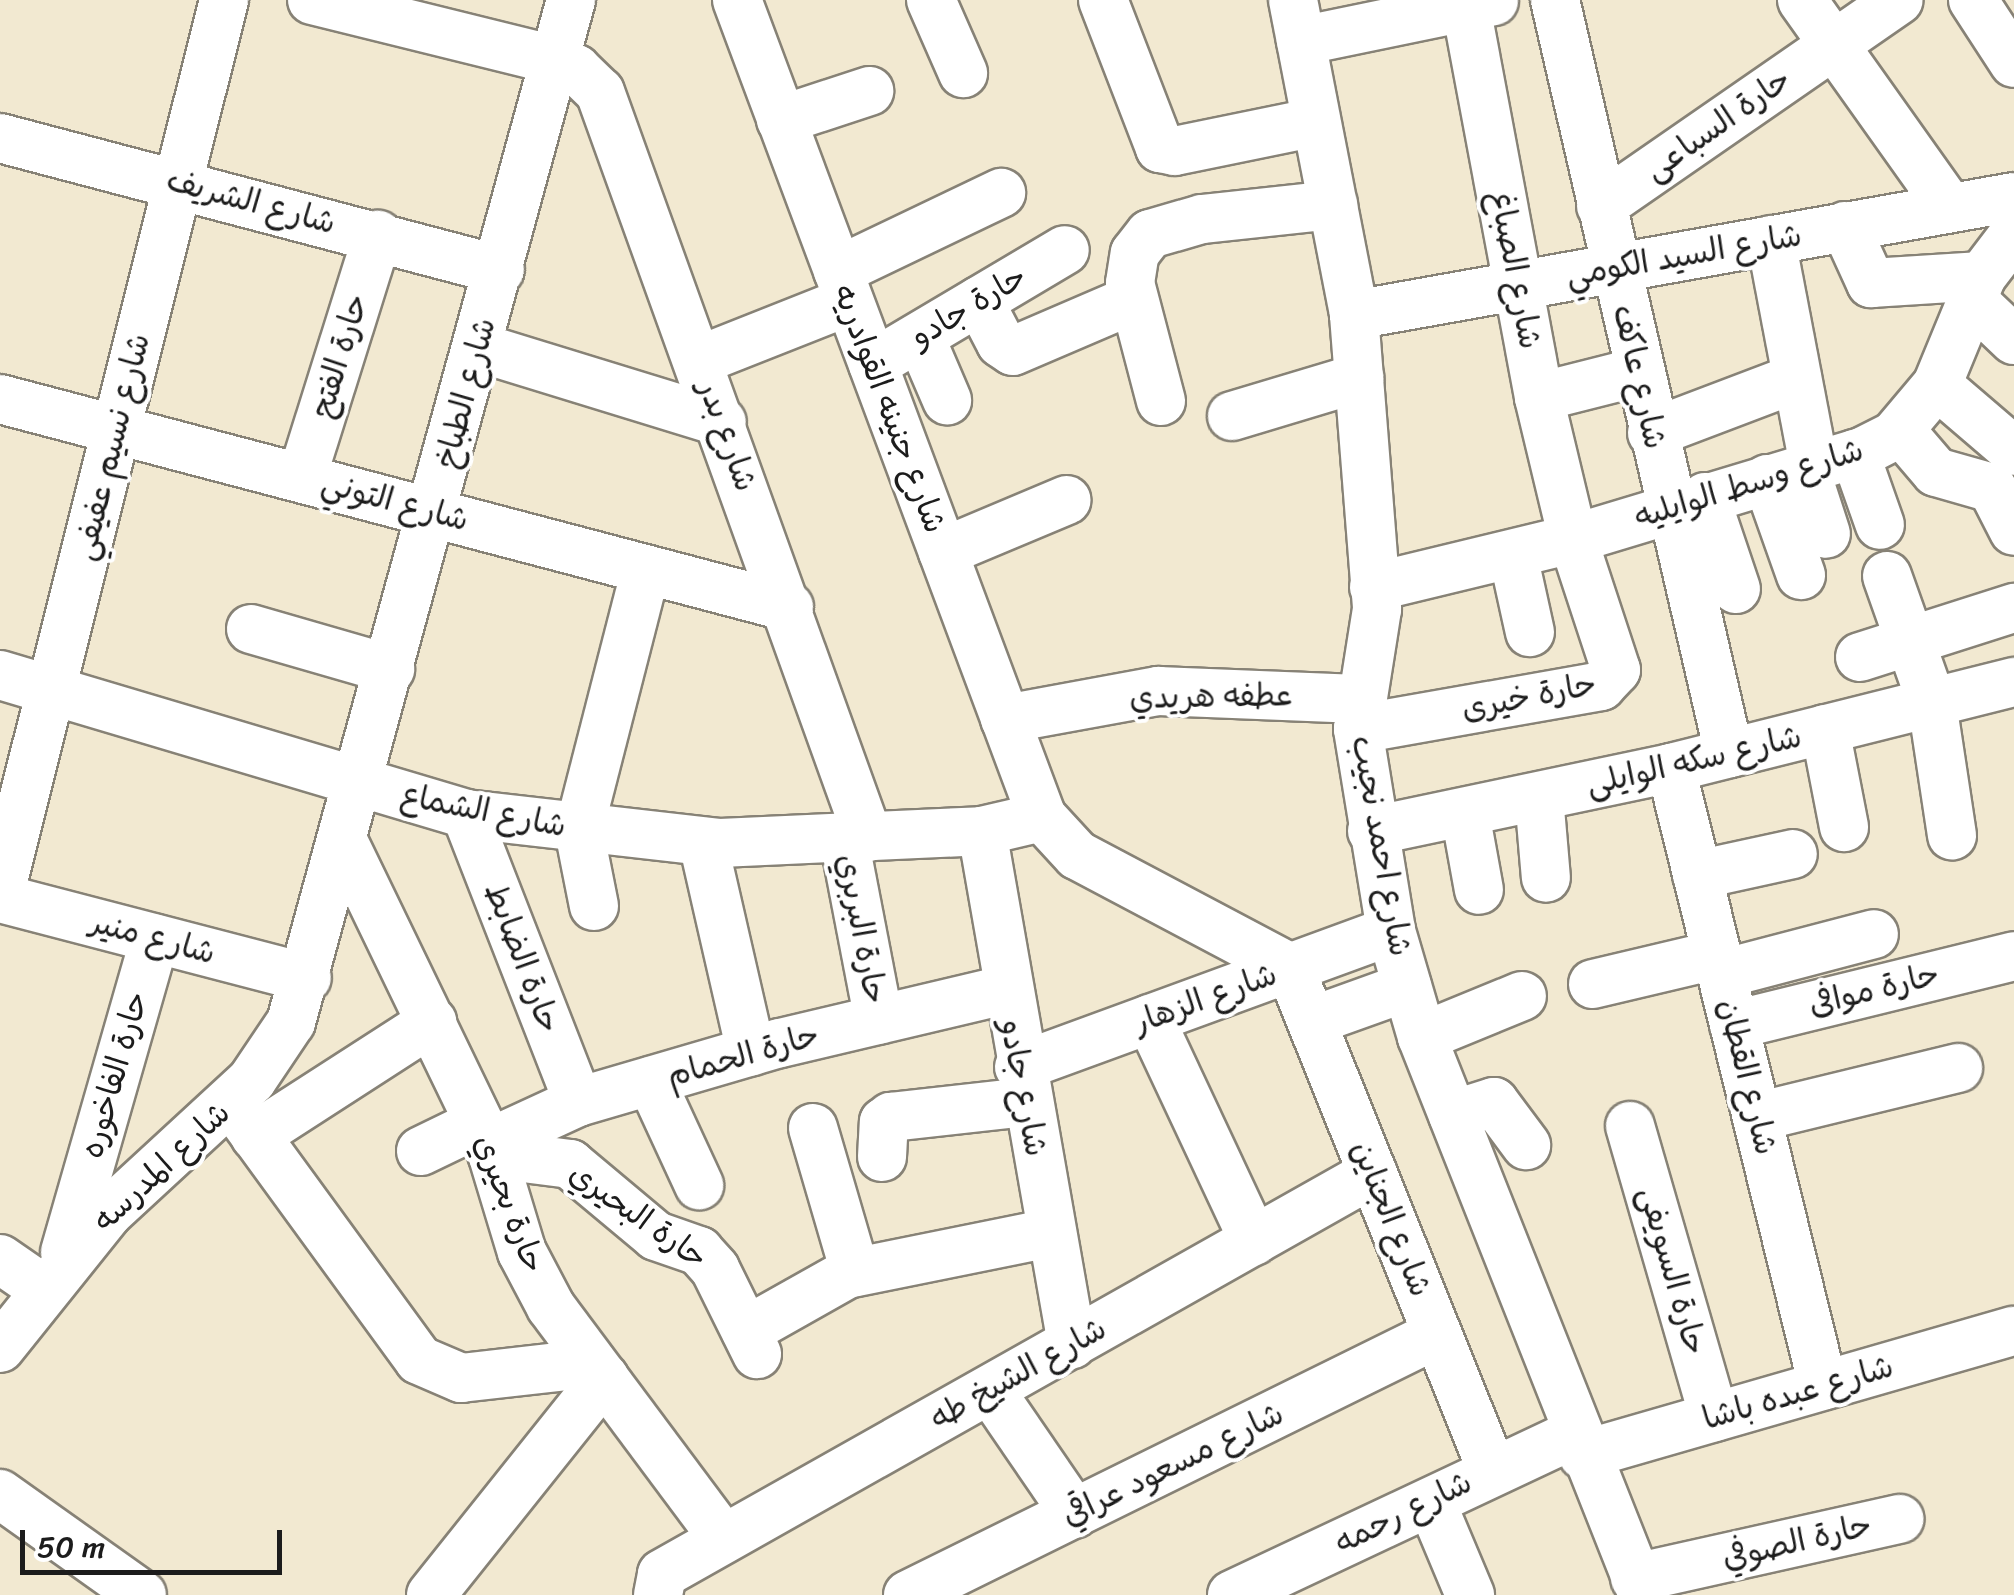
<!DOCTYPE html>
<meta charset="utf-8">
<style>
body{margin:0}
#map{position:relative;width:2014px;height:1595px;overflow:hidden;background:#f2e9d1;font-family:Sriracha,"Playpen Sans Arabic",sans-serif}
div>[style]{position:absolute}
.roads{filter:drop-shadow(2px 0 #878276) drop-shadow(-2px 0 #878276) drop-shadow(0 2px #878276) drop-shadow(0 -2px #878276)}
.minor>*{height:48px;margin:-24px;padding:0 24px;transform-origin:24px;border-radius:24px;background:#fff}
span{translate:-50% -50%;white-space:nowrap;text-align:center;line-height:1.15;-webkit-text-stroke:8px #fff;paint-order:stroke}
.street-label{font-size:32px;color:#1c1c1c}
.scale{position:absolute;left:20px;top:1530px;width:262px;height:45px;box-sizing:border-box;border:5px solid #1c1c1c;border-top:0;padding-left:12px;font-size:30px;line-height:35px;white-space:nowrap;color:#1c1c1c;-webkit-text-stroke:8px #fff;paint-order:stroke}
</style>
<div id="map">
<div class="roads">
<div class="minor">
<div style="left:312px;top:0;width:249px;rotate:13.9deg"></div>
<div style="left:554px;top:60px;width:24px;rotate:22deg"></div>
<div style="left:576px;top:69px;width:33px;rotate:44deg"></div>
<div style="left:600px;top:92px;width:792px;rotate:70.21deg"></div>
<div style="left:737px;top:0;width:872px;rotate:69.53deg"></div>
<div style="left:1042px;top:817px;width:52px;rotate:47.4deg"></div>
<div style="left:1077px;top:855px;width:241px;rotate:27.9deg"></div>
<div style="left:1290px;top:968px;width:541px;rotate:68.08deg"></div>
<div style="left:931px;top:0;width:80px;rotate:66.3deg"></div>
<div style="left:1103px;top:0;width:159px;rotate:68.9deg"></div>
<div style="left:1160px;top:148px;width:15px;rotate:11deg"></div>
<div style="left:1175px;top:151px;width:144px;rotate:-11.6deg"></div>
<div style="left:1293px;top:0;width:321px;rotate:79deg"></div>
<div style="left:1354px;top:315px;width:295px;rotate:85.5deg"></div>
<div style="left:1377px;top:609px;width:121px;rotate:99deg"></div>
<div style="left:1358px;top:729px;width:205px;rotate:80.7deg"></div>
<div style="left:1391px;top:931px;width:110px;rotate:73.7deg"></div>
<div style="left:1422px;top:1037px;width:600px;rotate:68.39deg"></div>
<div style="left:1555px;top:0;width:773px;rotate:76.99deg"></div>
<div style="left:1802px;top:0;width:255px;rotate:54.6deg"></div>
<div style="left:1973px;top:0;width:75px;rotate:56.9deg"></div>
<div style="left:1301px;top:41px;width:197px;rotate:-11.7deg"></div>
<div style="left:781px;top:120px;width:93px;rotate:-18.2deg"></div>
<div style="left:0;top:138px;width:517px;rotate:14.79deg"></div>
<div style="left:1601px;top:206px;width:362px;rotate:-34.7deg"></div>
<div style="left:1845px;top:226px;width:63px;rotate:65.5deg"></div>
<div style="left:1871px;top:283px;width:111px;rotate:-3.6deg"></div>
<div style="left:1771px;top:240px;width:230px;rotate:79.2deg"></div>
<div style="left:838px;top:271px;width:181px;rotate:-25.6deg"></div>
<div style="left:1972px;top:300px;width:58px;rotate:43.6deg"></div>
<div style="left:979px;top:301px;width:47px;rotate:62.4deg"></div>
<div style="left:1001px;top:343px;width:14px;rotate:34deg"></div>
<div style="left:1013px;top:351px;width:129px;rotate:-23.2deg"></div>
<div style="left:1354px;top:315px;width:670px;rotate:-10.14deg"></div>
<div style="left:920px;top:337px;width:69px;rotate:66.8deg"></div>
<div style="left:478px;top:347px;width:255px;rotate:17.1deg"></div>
<div style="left:700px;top:360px;width:160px;rotate:-21.6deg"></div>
<div style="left:873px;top:364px;width:223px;rotate:-30.7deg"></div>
<div style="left:1937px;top:385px;width:101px;rotate:40.6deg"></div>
<div style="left:1539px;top:397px;width:102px;rotate:-14.2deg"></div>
<div style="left:0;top:399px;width:816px;rotate:14.77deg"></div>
<div style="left:1161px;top:401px;width:122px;rotate:-104.7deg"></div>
<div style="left:1130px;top:283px;width:30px;rotate:-81deg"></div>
<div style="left:1135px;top:253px;width:24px;rotate:-52deg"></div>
<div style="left:1150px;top:234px;width:54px;rotate:-16.1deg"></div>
<div style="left:1202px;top:219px;width:132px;rotate:-6.1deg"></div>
<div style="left:1232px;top:416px;width:133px;rotate:-16.7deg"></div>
<div style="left:1900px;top:430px;width:55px;rotate:49.4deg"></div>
<div style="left:1936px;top:472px;width:58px;rotate:15.9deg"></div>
<div style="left:1992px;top:488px;width:48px;rotate:62.9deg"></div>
<div style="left:1652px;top:433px;width:155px;rotate:-20.8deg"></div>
<div style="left:1855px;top:454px;width:75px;rotate:70.6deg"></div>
<div style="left:1805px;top:469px;width:68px;rotate:72.1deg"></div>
<div style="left:302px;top:477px;width:254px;rotate:-72.6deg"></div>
<div style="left:1767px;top:479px;width:102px;rotate:70.5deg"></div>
<div style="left:1705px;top:497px;width:97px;rotate:71.4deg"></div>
<div style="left:943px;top:552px;width:134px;rotate:-22.8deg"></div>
<div style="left:1513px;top:555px;width:79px;rotate:77.6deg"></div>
<div style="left:1887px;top:576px;width:135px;rotate:70.5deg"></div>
<div style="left:1932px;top:703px;width:134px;rotate:81.4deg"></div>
<div style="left:1374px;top:587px;width:205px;rotate:-13.6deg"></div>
<div style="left:1573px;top:539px;width:304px;rotate:-16.8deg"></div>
<div style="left:1864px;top:451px;width:34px;rotate:-27deg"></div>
<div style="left:1894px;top:436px;width:67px;rotate:-49.9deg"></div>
<div style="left:1937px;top:385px;width:118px;rotate:-67.6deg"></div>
<div style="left:1982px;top:276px;width:53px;rotate:-52.7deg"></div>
<div style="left:251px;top:629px;width:145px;rotate:16.1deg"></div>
<div style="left:1860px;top:657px;width:162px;rotate:-17.7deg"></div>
<div style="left:0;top:675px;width:486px;rotate:16.6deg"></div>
<div style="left:466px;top:814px;width:256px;rotate:6.5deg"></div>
<div style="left:720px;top:843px;width:262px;rotate:-2.6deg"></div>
<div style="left:982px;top:831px;width:62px;rotate:-13.1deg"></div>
<div style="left:1005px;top:719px;width:156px;rotate:-10.4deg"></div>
<div style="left:1158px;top:691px;width:201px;rotate:2.3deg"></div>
<div style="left:1358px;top:729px;width:247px;rotate:-10deg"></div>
<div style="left:1601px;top:686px;width:22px;rotate:-47deg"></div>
<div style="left:1616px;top:670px;width:138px;rotate:-108.2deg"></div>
<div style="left:1573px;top:539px;width:146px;rotate:-103.5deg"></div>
<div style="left:1539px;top:397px;width:404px;rotate:-100.6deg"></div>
<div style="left:1825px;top:729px;width:100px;rotate:79deg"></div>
<div style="left:1671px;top:768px;width:636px;rotate:76.18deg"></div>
<div style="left:1539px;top:797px;width:81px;rotate:85.1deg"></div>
<div style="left:1465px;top:813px;width:78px;rotate:79.7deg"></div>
<div style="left:466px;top:814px;width:309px;rotate:68.7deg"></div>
<div style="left:982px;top:831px;width:521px;rotate:80.05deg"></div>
<div style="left:1372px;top:831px;width:306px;rotate:-11.9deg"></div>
<div style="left:1671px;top:768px;width:354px;rotate:-14.1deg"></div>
<div style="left:844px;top:839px;width:184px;rotate:79.1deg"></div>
<div style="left:343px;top:841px;width:335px;rotate:64.2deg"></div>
<div style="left:489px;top:1143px;width:114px;rotate:73.2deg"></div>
<div style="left:522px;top:1252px;width:62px;rotate:62.2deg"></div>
<div style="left:551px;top:1307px;width:288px;rotate:53.3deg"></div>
<div style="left:703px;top:842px;width:215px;rotate:77.1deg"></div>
<div style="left:1697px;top:875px;width:98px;rotate:-12.3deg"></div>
<div style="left:0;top:893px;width:921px;rotate:-75.92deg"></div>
<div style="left:0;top:898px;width:317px;rotate:14.6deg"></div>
<div style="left:594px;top:906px;width:77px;rotate:-101.2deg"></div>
<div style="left:579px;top:830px;width:269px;rotate:-75.6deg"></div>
<div style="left:1722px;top:974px;width:157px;rotate:-14.7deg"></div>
<div style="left:1593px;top:984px;width:126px;rotate:-13.3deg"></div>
<div style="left:1150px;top:1019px;width:245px;rotate:64.9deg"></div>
<div style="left:1312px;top:1021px;width:101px;rotate:-19.7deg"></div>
<div style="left:1734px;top:1025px;width:288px;rotate:-13.8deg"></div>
<div style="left:1422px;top:1037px;width:108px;rotate:-22.3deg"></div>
<div style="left:1019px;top:1067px;width:396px;rotate:-20.1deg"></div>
<div style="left:651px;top:1081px;width:115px;rotate:65.2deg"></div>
<div style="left:231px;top:1102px;width:319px;rotate:53.9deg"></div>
<div style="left:419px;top:1360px;width:46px;rotate:23.2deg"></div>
<div style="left:461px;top:1378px;width:132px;rotate:-6.5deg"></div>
<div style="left:1453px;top:1115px;width:43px;rotate:-17.6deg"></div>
<div style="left:1494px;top:1102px;width:54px;rotate:53.3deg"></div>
<div style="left:1757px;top:1117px;width:207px;rotate:-13.7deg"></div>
<div style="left:1630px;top:1126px;width:303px;rotate:73.9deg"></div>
<div style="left:813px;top:1128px;width:150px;rotate:73.7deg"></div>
<div style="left:255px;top:1136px;width:211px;rotate:-32.8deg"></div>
<div style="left:489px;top:1143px;width:98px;rotate:-24.7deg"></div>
<div style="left:578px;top:1102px;width:210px;rotate:-16.3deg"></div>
<div style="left:780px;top:1043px;width:231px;rotate:-13.3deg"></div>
<div style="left:421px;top:1151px;width:64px;rotate:-25.8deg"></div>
<div style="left:492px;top:1154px;width:79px;rotate:7.3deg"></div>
<div style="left:570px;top:1164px;width:112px;rotate:39.9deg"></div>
<div style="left:656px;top:1236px;width:46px;rotate:19.2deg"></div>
<div style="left:699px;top:1251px;width:24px;rotate:48deg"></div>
<div style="left:715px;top:1269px;width:95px;rotate:63.7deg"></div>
<div style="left:882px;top:1157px;width:35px;rotate:-87deg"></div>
<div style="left:884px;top:1122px;width:9px;rotate:-36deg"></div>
<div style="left:891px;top:1117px;width:135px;rotate:-6.4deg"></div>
<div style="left:65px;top:1252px;width:326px;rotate:-74deg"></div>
<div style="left:0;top:1259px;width:55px;rotate:34.6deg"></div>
<div style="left:746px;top:1331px;width:116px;rotate:-29.4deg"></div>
<div style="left:847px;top:1274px;width:207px;rotate:-11.4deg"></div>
<div style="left:0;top:1348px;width:173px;rotate:-51.3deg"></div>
<div style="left:108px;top:1213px;width:196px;rotate:-42.7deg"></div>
<div style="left:252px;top:1080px;width:70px;rotate:-56.1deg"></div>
<div style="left:291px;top:1022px;width:1060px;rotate:-74.68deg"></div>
<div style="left:990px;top:1390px;width:150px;rotate:55.6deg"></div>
<div style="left:1583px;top:1455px;width:448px;rotate:-16.1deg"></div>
<div style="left:0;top:1494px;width:174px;rotate:35.4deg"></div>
<div style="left:1431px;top:1502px;width:101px;rotate:67.2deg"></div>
<div style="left:1635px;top:1578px;width:271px;rotate:-12.6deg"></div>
<div style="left:431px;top:1595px;width:278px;rotate:-51.4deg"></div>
<div style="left:658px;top:1595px;width:21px;rotate:-79deg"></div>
<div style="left:662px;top:1574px;width:816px;rotate:-29.42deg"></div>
<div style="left:908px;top:1595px;width:590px;rotate:-26.26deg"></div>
<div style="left:1232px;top:1595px;width:380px;rotate:-25.2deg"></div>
</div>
</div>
<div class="street-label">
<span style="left:1718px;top:125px;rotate:-35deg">حارة السباعى</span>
<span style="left:251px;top:202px;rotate:15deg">شارع الشريف</span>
<span style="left:1684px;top:256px;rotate:-10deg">شارع السيد الكومي</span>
<span style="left:1515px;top:270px;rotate:79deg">شارع الصباغ</span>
<span style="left:969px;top:307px;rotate:-31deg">حارة جادو</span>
<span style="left:340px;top:356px;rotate:-73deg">حارة الفتح</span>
<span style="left:1639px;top:377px;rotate:77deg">شارع عاكف</span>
<span style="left:466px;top:393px;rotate:-75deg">شارع الطباخ</span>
<span style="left:889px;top:409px;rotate:69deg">شارع جنينه القوادريه</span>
<span style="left:727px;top:436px;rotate:70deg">شارع بدر</span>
<span style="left:112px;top:447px;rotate:-76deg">شارع نسيم عفيفي</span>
<span style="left:1749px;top:484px;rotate:-17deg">شارع وسط الوايليه</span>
<span style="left:395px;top:502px;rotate:15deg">شارع التوني</span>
<span style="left:1211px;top:697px;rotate:-1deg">عطفه هريدي</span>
<span style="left:1529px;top:697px;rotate:-11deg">حارة خيرى</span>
<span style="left:1694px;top:761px;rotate:-13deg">شارع سكه الوايلى</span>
<span style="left:483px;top:811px;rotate:11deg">شارع الشماع</span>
<span style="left:1381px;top:846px;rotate:80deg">شارع احمد نجيب</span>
<span style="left:861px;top:929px;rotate:79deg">حارة البربري</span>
<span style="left:153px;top:938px;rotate:15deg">شارع منير</span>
<span style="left:522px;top:958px;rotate:69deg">حارة الضابط</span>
<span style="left:1874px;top:990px;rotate:-14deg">حارة موافى</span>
<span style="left:1205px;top:999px;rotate:-20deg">شارع الزهار</span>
<span style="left:743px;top:1056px;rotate:-16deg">حارة الحمام</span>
<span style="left:115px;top:1075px;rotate:-74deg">حارة الفاخوره</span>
<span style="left:1747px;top:1077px;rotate:76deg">شارع القطان</span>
<span style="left:1023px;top:1088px;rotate:79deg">شارع جادو</span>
<span style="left:162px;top:1167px;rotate:-43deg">شارع المدرسه</span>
<span style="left:509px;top:1204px;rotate:69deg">حارة بحيري</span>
<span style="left:638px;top:1216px;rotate:35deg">حارة البحيري</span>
<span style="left:1391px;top:1219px;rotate:68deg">شارع الجناين</span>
<span style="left:1672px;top:1271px;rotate:74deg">حارة السويفى</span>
<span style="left:1018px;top:1374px;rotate:-29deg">شارع الشيخ طه</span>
<span style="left:1798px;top:1393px;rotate:-16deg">شارع عبده باشا</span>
<span style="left:1173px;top:1465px;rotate:-26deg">شارع مسعود عراقي</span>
<span style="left:1403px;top:1513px;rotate:-26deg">شارع رحمه</span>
<span style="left:1797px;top:1542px;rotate:-13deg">حارة الصوفي</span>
</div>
<div class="scale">50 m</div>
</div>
